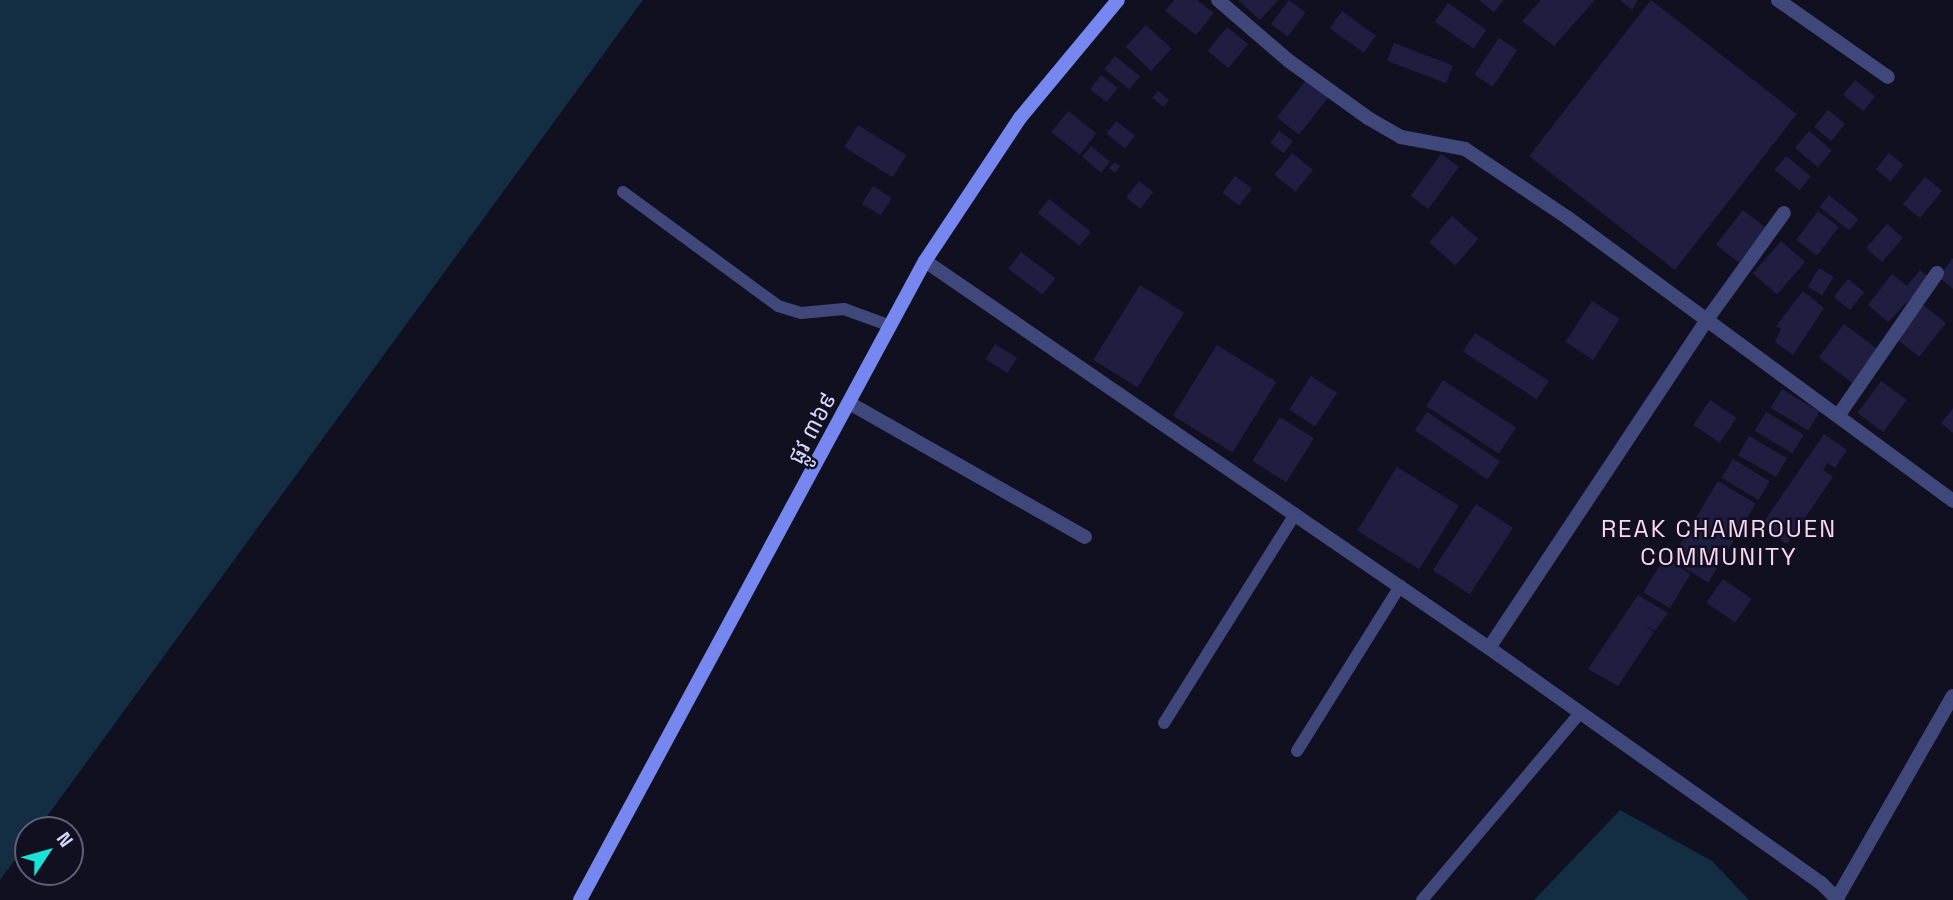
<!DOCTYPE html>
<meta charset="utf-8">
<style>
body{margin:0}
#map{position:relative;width:1953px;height:900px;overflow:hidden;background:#101021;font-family:"Space Grotesk","Noto Sans Khmer",sans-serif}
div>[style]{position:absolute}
.water>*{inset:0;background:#132d42}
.building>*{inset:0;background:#1f1e40;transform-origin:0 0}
.lane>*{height:12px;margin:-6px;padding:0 6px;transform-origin:6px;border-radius:6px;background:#40477b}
.street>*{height:14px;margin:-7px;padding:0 7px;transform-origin:7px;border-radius:7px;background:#40477b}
.secondary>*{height:14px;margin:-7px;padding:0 7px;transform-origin:7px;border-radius:7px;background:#7687f0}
span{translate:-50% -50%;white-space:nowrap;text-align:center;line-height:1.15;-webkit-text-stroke:5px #101021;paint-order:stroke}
.street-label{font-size:23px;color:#d5d6fa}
.neighbourhood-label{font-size:24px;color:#fbd6f3;letter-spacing:2px}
.north{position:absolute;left:14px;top:816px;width:70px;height:70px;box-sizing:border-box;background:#101021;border:2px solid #5f5f78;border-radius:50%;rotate:54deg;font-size:19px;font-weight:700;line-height:28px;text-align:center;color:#d5d6fa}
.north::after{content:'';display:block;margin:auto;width:24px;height:32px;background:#18e3d6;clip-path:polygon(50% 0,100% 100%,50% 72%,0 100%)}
</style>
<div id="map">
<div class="water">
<div style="clip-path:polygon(0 0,643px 0,37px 830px,28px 830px,28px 842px,0 880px)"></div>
<div style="clip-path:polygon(1620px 810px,1712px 861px,1749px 900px,1534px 900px)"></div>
</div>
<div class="building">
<div style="clip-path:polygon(1174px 0,1197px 0,1214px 13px,1196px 35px,1165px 11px)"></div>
<div style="clip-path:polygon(1238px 0,1278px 0,1260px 20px)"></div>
<div style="left:1289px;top:0;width:21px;height:30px;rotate:37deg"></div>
<div style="clip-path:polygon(1479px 0,1504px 0,1494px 12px)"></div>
<div style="clip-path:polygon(1541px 0,1595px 0,1554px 46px,1522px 21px)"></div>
<div style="clip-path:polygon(1620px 0,1638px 0,1632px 10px)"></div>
<div style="left:1651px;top:0;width:185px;height:198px;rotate:38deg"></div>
<div style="left:1448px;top:3px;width:47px;height:23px;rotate:35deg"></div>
<div style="left:1342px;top:11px;width:42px;height:21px;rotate:36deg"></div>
<div style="left:1146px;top:25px;width:35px;height:30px;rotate:43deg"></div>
<div style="left:1227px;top:27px;width:27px;height:31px;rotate:39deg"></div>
<div style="left:1499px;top:38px;width:22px;height:44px;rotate:34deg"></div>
<div style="left:1394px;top:43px;width:63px;height:19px;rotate:21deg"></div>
<div style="left:1115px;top:56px;width:32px;height:17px;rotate:39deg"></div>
<div style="left:1101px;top:75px;width:21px;height:18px;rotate:37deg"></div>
<div style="left:1307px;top:79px;width:28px;height:49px;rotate:38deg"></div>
<div style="left:1855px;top:80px;width:26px;height:19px;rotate:39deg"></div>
<div style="left:1158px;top:91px;width:14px;height:9px;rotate:39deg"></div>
<div style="left:1828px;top:110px;width:22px;height:22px;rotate:39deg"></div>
<div style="left:1068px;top:111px;width:36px;height:27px;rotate:38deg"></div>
<div style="left:1116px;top:121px;width:24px;height:16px;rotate:38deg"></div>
<div style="left:858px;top:125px;width:57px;height:26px;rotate:32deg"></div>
<div style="left:1279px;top:131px;width:17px;height:15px;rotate:36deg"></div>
<div style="left:1809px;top:131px;width:30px;height:22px;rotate:40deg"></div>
<div style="left:1091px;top:146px;width:25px;height:14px;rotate:40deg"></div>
<div style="left:1292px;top:153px;width:27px;height:28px;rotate:39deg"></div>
<div style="left:1889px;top:153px;width:19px;height:21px;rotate:39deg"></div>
<div style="left:1441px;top:154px;width:22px;height:52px;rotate:36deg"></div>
<div style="left:1786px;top:156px;width:32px;height:18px;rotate:39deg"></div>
<div style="clip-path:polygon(1115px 162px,1120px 166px,1115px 173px,1109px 168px)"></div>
<div style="left:1235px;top:176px;width:21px;height:21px;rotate:37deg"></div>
<div style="left:1925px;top:177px;width:22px;height:35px;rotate:39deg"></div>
<div style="left:1139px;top:181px;width:18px;height:21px;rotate:38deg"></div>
<div style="left:873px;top:186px;width:22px;height:21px;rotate:32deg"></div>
<div style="left:1829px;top:195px;width:38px;height:15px;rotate:39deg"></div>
<div style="left:1049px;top:199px;width:53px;height:18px;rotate:38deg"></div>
<div style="left:1743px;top:210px;width:29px;height:44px;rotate:38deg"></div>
<div style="left:1818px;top:211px;width:26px;height:36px;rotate:37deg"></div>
<div style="left:1452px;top:216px;width:35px;height:35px;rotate:41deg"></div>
<div style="left:1887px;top:224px;width:21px;height:32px;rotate:41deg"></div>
<div style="left:1781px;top:241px;width:32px;height:43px;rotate:41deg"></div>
<div style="left:1021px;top:252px;width:43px;height:21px;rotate:37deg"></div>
<div style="clip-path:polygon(1953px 258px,1953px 289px,1938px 277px)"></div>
<div style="left:1819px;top:268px;width:17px;height:22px;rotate:31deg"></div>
<div style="clip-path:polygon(1920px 270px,1930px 278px,1888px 322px,1868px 305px,1892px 274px,1907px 286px)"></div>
<div style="left:1848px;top:279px;width:21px;height:23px;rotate:39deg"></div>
<div style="left:1140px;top:285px;width:52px;height:88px;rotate:32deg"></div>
<div style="clip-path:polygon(1803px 291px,1824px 308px,1793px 355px,1775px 342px,1781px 329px,1776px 326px)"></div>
<div style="left:1592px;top:301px;width:33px;height:49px;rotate:33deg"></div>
<div style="left:1923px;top:305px;width:29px;height:43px;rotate:38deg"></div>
<div style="left:1844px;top:324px;width:45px;height:42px;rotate:37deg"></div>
<div style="left:1475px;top:333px;width:88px;height:22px;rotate:33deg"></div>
<div style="left:995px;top:344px;width:26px;height:18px;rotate:32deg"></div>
<div style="left:1217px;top:345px;width:70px;height:83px;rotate:32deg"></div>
<div style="left:1311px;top:376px;width:31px;height:40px;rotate:33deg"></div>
<div style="left:1443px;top:380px;width:87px;height:31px;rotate:33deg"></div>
<div style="left:1881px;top:381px;width:32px;height:40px;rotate:36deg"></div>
<div style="left:1782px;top:389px;width:44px;height:22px;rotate:31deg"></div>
<div style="left:1710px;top:400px;width:32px;height:30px;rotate:34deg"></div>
<div style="clip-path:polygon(1953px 408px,1953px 433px,1941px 423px)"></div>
<div style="left:1427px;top:412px;width:88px;height:22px;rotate:34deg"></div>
<div style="left:1766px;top:412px;width:44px;height:22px;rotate:31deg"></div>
<div style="left:1280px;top:417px;width:40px;height:52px;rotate:32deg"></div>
<div style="clip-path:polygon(1824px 434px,1847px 450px,1835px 468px,1828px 463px,1823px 470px,1833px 477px,1787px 544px,1761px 526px)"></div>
<div style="left:1749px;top:436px;width:44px;height:22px;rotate:30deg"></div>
<div style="left:1733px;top:459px;width:43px;height:22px;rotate:31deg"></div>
<div style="left:1397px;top:467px;width:73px;height:75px;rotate:32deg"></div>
<div style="left:1718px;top:481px;width:44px;height:92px;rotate:31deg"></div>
<div style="left:1476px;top:504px;width:44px;height:79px;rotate:33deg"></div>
<div style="left:1664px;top:558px;width:31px;height:40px;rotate:31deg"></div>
<div style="left:1723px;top:579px;width:35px;height:29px;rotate:35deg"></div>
<div style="clip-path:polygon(1638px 595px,1668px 613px,1655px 631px,1643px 624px,1654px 632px,1618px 686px,1588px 669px)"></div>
</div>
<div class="lane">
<div style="left:623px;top:192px;width:192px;rotate:36.3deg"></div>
<div style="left:778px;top:306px;width:24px;rotate:17deg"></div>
<div style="left:801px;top:313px;width:43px;rotate:-5.3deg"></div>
<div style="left:844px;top:309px;width:50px;rotate:19.9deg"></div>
<div style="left:1164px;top:723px;width:247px;rotate:-57.9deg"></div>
<div style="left:1297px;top:751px;width:195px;rotate:-58deg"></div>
<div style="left:1422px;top:900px;width:243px;rotate:-49.8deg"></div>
</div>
<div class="street">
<div style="left:1218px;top:0;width:94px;rotate:40.7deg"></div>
<div style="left:1289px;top:61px;width:97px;rotate:35.8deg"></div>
<div style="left:1368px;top:118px;width:38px;rotate:30deg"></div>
<div style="left:1401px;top:137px;width:65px;rotate:10.6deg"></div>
<div style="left:1465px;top:149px;width:124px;rotate:33.8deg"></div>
<div style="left:1568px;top:218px;width:478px;rotate:36.3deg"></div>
<div style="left:1778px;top:0;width:134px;rotate:35deg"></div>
<div style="left:925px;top:261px;width:684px;rotate:34.46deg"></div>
<div style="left:1489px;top:648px;width:407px;rotate:35.3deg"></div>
<div style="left:1821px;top:883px;width:24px;rotate:45deg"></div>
<div style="left:851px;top:404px;width:269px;rotate:29.6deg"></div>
<div style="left:1838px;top:416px;width:174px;rotate:-55.3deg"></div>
<div style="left:1489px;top:648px;width:392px;rotate:-56.4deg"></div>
<div style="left:1706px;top:321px;width:133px;rotate:-54.2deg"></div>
<div style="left:1836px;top:900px;width:235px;rotate:-60.2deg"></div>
</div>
<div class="secondary">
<div style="left:580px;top:900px;width:726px;rotate:-61.64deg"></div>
<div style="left:925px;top:261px;width:172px;rotate:-56.4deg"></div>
<div style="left:1020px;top:118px;width:153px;rotate:-50.3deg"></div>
</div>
<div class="street-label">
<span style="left:812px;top:428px;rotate:-62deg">ផ្លូវ ៣៦៩</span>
</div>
<div class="neighbourhood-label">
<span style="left:1719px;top:543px">REAK CHAMROUEN<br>COMMUNITY</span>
</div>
<div class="north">N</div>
</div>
